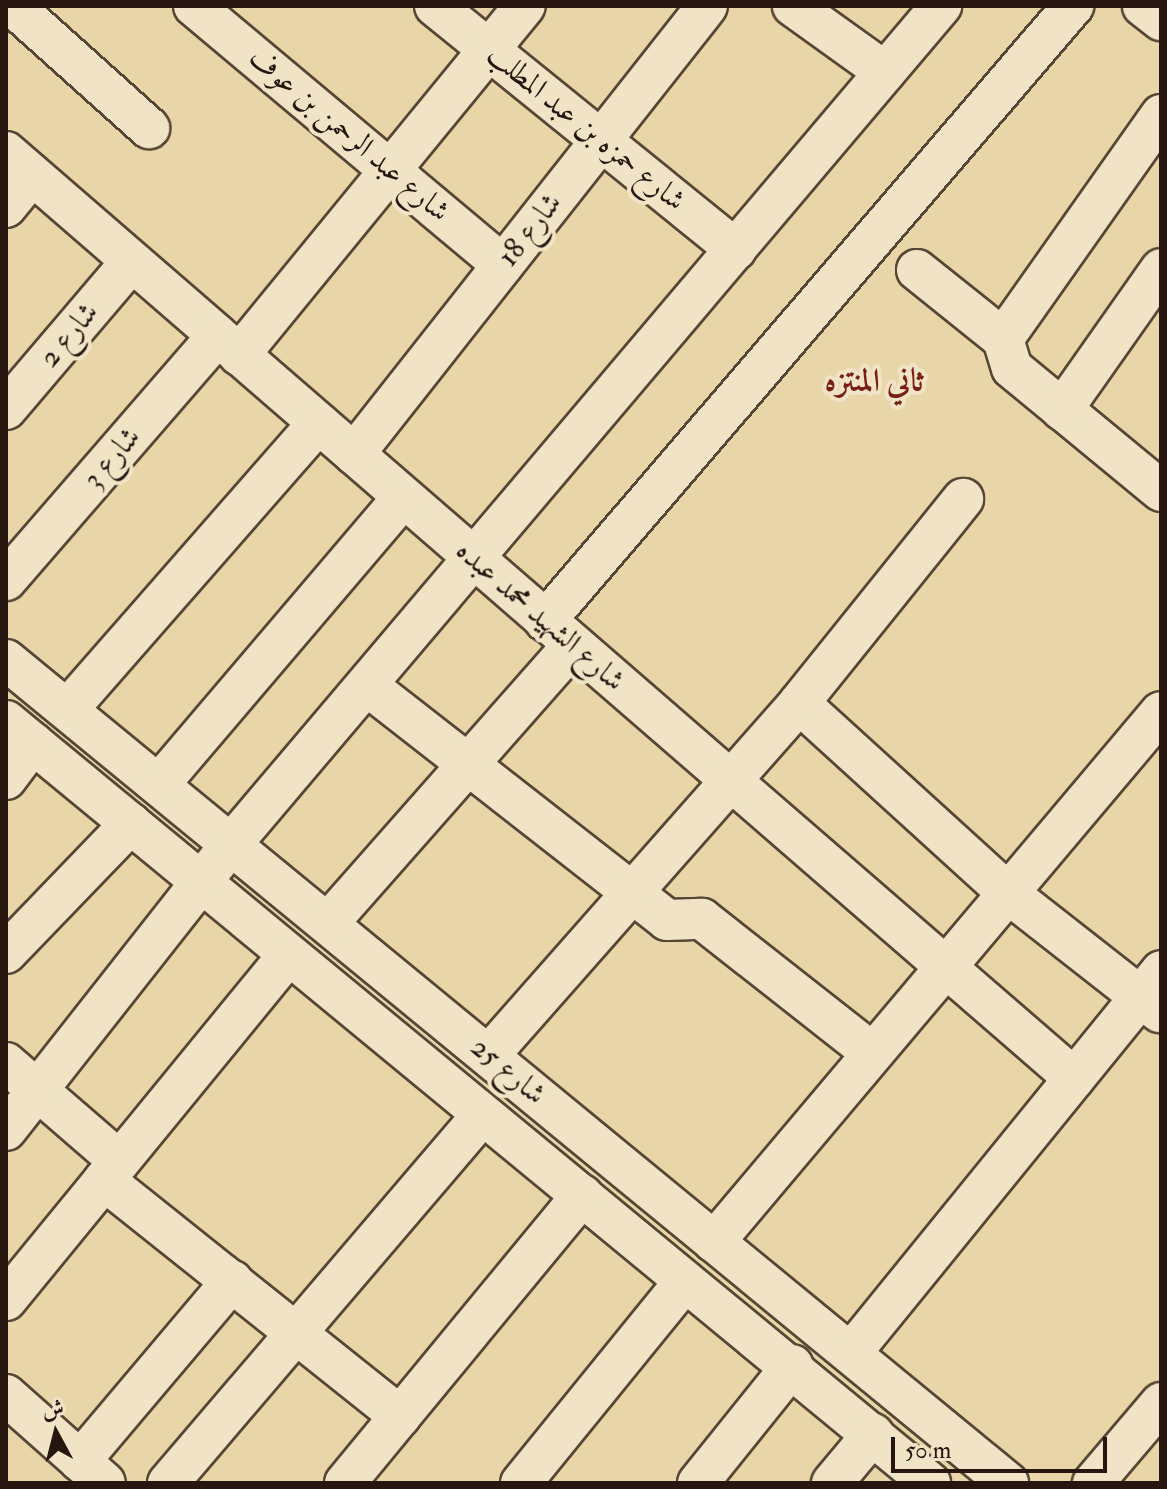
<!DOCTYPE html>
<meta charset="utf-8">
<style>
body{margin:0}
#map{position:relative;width:1167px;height:1489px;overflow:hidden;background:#e9d6a8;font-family:"IM FELL Double Pica",Amiri,serif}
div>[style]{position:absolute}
.roads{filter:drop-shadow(2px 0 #574635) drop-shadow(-2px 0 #574635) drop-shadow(0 2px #574635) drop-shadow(0 -2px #574635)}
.minor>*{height:40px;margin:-20px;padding:0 20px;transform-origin:20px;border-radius:20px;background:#f1e4c6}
span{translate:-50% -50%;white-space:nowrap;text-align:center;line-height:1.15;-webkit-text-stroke:8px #f1e4c6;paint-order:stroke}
.street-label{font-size:30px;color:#26160f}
.neighbourhood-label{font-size:32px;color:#7a1f14;font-weight:700}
.frame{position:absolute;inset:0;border:8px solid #26160f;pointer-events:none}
.north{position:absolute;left:16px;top:1393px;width:80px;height:80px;-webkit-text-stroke:6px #f1e4c6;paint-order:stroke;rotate:353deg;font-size:22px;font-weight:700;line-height:32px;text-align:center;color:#26160f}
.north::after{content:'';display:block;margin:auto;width:28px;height:36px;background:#26160f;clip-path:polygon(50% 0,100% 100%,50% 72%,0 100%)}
.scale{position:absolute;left:891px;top:1437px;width:216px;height:36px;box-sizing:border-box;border:4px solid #26160f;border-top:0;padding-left:10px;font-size:24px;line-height:28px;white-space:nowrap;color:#26160f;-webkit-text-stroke:6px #f1e4c6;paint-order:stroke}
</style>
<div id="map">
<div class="roads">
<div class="minor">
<div style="left:13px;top:6px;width:183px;rotate:41.9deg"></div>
<div style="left:194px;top:6px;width:403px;rotate:40deg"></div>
<div style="left:435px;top:6px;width:387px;rotate:39deg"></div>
<div style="left:793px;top:6px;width:113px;rotate:35.7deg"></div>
<div style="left:1143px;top:6px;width:23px;rotate:38deg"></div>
<div style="left:1161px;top:115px;width:274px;rotate:125.2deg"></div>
<div style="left:1003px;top:339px;width:30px;rotate:73deg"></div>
<div style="left:1012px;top:368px;width:193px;rotate:39.5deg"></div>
<div style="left:6px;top:152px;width:1414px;rotate:40.93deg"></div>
<div style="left:6px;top:207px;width:41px;rotate:-50.9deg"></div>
<div style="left:917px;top:270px;width:110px;rotate:38.7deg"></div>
<div style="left:239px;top:355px;width:451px;rotate:-50.7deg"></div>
<div style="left:6px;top:409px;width:193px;rotate:-49.6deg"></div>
<div style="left:1062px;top:410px;width:172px;rotate:-54.9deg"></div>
<div style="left:354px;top:454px;width:570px;rotate:-51.76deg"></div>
<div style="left:6px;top:580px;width:323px;rotate:-49.1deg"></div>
<div style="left:545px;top:621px;width:811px;rotate:-49.35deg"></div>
<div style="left:6px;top:660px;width:1297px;rotate:39.4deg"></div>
<div style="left:369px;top:687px;width:378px;rotate:38deg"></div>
<div style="left:667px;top:920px;width:35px;rotate:-2deg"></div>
<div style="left:702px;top:919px;width:216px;rotate:38.2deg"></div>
<div style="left:799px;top:703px;width:282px;rotate:42.3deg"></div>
<div style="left:1008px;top:893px;width:193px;rotate:38.1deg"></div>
<div style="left:68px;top:709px;width:380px;rotate:-48.8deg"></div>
<div style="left:6px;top:721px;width:1198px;rotate:39.51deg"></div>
<div style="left:6px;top:779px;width:45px;rotate:-53.1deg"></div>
<div style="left:161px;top:782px;width:373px;rotate:-49.6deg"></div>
<div style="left:329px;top:922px;width:369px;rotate:-48.6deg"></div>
<div style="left:6px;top:953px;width:180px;rotate:-46.1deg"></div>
<div style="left:489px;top:1055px;width:469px;rotate:-48.6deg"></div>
<div style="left:799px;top:703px;width:262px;rotate:-51.2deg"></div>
<div style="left:6px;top:1063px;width:150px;rotate:40.9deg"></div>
<div style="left:6px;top:1130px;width:367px;rotate:-51.8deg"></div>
<div style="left:233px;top:842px;width:1096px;rotate:-49.74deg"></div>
<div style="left:104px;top:1180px;width:379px;rotate:38.6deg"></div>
<div style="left:714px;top:1242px;width:693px;rotate:-49.86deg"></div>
<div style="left:6px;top:1300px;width:446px;rotate:-50.7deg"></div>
<div style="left:851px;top:1353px;width:492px;rotate:-50.9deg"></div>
<div style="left:6px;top:1395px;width:132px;rotate:41.6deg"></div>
<div style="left:80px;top:1461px;width:236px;rotate:-49.8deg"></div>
<div style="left:168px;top:1483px;width:484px;rotate:-49.5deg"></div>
<div style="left:345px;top:1483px;width:373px;rotate:-50.5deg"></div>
<div style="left:521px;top:1483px;width:260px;rotate:-50.9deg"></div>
<div style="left:698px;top:1483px;width:151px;rotate:-51.2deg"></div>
<div style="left:832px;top:1483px;width:64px;rotate:-50.1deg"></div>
<div style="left:1093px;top:1483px;width:105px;rotate:-49.6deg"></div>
</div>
</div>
<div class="street-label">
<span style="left:586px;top:128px;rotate:39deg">شارع حمزه بن عبد المطلب</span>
<span style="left:349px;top:135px;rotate:40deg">شارع عبد الرحمن بن عوف</span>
<span style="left:530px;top:230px;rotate:-52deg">شارع 18</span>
<span style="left:69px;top:335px;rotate:-50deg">شارع 2</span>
<span style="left:112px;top:458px;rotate:-49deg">شارع 3</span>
<span style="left:540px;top:616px;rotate:41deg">شارع الشهيد محمد عبده</span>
<span style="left:508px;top:1071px;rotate:40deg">شارع 25</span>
</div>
<div class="neighbourhood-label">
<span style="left:874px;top:381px">ثاني المنتزه</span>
</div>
<div class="frame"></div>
<div class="north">ش</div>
<div class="scale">50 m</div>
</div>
